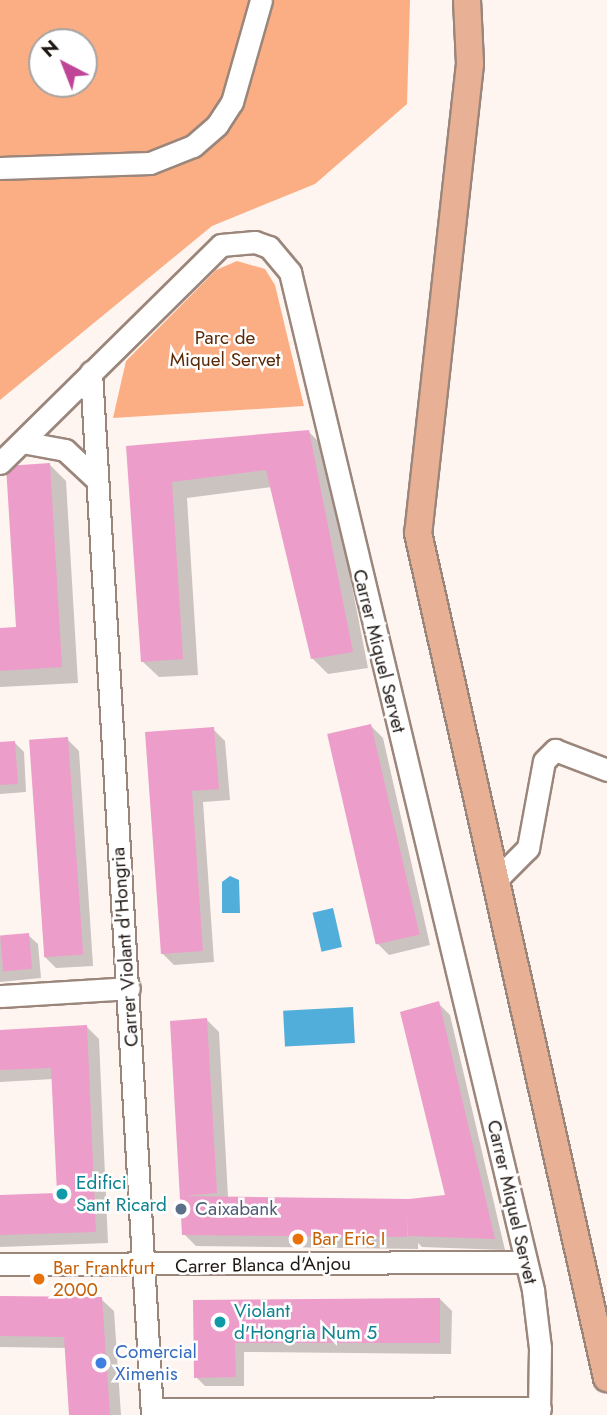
<!DOCTYPE html>
<style>
body{margin:0}
#map{position:relative;width:607px;height:1415px;overflow:hidden;background:#fef4f0;font-family:Jost,sans-serif}
div>[style]{position:absolute}
.green>*{inset:0;background:#fbae84}
.water>*{inset:0;background:#51aedb;transform-origin:0 0}
.shadow>*{inset:0;background:#0003}
.building>*{inset:0;background:#ed9dc9;transform-origin:0 0}
.roads{filter:drop-shadow(2px 0 #9b867b) drop-shadow(-2px 0 #9b867b) drop-shadow(0 2px #9b867b) drop-shadow(0 -2px #9b867b)}
.minor>*{height:21px;margin:-10.5px;padding:0 10.5px;transform-origin:10.5px;border-radius:10.5px;background:#fff}
.major>*{height:26px;margin:-13px;padding:0 13px;transform-origin:13px;border-radius:13px;background:#e8b195}
.dots>*{width:19px;height:19px;translate:-50% -50%;box-sizing:border-box;border:4px solid #fff;border-radius:50%}
span{translate:-50% -50%;white-space:nowrap;text-align:center;line-height:1.15;-webkit-text-stroke:5px #fff;paint-order:stroke}
.park-label{font-size:19px;color:#5a2908}
.street-label{font-size:19px;color:#201814}
.culture-label{font-size:19px;color:#0d838f}
.left{translate:0 -50%;text-align:left}
.service-label{font-size:19px;color:#4e5e75}
.food-label{font-size:19px;color:#c56008}
.shop-label{font-size:19px;color:#366cbe}
.north{position:absolute;left:28px;top:28px;width:70px;height:70px;box-sizing:border-box;background:#fff;border:2px solid #a6a3a1;border-radius:50%;rotate:318deg;font-size:19px;font-weight:700;line-height:28px;text-align:center;color:#201814}
.north::after{content:'';display:block;margin:auto;width:24px;height:32px;background:#c04596;clip-path:polygon(50% 0,100% 100%,50% 72%,0 100%)}
</style>
<div id="map">
<div class="green">
<div style="clip-path:polygon(evenodd,0 0,410px 0,407px 104px,315px 184px,212px 226px,0 400px,0 0,42px 42px,84px 42px,84px 84px,42px 84px,42px 42px)"></div>
<div style="clip-path:polygon(237px 261px,265px 269px,275px 285px,304px 406px,113px 418px,126px 361px,216px 270px)"></div>
</div>
<div class="water">
<div style="clip-path:polygon(230px 876px,239px 880px,240px 913px,222px 913px,222px 882px)"></div>
<div style="left:333px;top:908px;width:40px;height:21px;rotate:77deg"></div>
<div style="left:353px;top:1007px;width:36px;height:70px;rotate:87deg"></div>
</div>
<div class="shadow">
<div style="clip-path:polygon(309px 432px,325px 448px,368px 668px,328px 674px,312px 658px,272px 487px,187px 498px,198px 675px,159px 677px,142px 661px,128px 448px)"></div>
<div style="clip-path:polygon(50px 465px,66px 481px,78px 683px,0 687px,0 630px,17px 629px)"></div>
<div style="clip-path:polygon(371px 726px,383px 738px,430px 945px,389px 955px,377px 943px)"></div>
<div style="clip-path:polygon(213px 729px,225px 741px,230px 800px,203px 802px,214px 962px,174px 965px,162px 953px,147px 734px)"></div>
<div style="clip-path:polygon(67px 739px,79px 751px,93px 966px,56px 968px,44px 956px)"></div>
<div style="clip-path:polygon(15px 743px,24px 752px,26px 792px,0 794px,0 744px)"></div>
<div style="clip-path:polygon(28px 935px,38px 944px,41px 978px,0 982px,0 937px)"></div>
<div style="clip-path:polygon(438px 1003px,450px 1015px,505px 1250px,422px 1247px,418px 1243px,418px 1249px,196px 1246px,184px 1234px,172px 1022px,207px 1020px,219px 1032px,228px 1197px,409px 1201px,448px 1196px)"></div>
<div style="clip-path:polygon(87px 1027px,99px 1039px,108px 1243px,0 1247px,0 1197px,59px 1195px,53px 1079px,0 1082px,0 1032px)"></div>
<div style="clip-path:polygon(0 1298px,101px 1299px,114px 1311px,121px 1415px,71px 1415px,66px 1348px,0 1347px)"></div>
<div style="clip-path:polygon(440px 1299px,452px 1311px,451px 1354px,244px 1352px,244px 1386px,205px 1386px,196px 1377px,194px 1302px)"></div>
</div>
<div class="building">
<div style="clip-path:polygon(309px 430px,353px 652px,311px 659px,266px 470px,172px 482px,183px 659px,141px 662px,126px 446px)"></div>
<div style="clip-path:polygon(50px 463px,62px 667px,0 671px,0 628px,16px 627px,6px 466px)"></div>
<div style="left:371px;top:724px;width:216px;height:45px;rotate:77deg"></div>
<div style="clip-path:polygon(214px 727px,219px 789px,192px 791px,203px 951px,161px 954px,145px 732px)"></div>
<div style="left:68px;top:737px;width:218px;height:39px;rotate:86deg"></div>
<div style="clip-path:polygon(15px 741px,18px 784px,0 785px,0 742px)"></div>
<div style="left:29px;top:933px;width:36px;height:29px;rotate:85deg"></div>
<div style="clip-path:polygon(439px 1001px,495px 1239px,408px 1236px,408px 1214px,407px 1237px,182px 1235px,170px 1021px,207px 1018px,217px 1193px,184px 1196px,409px 1199px,445px 1195px,400px 1012px)"></div>
<div style="clip-path:polygon(87px 1025px,96px 1232px,0 1235px,0 1195px,57px 1193px,51px 1068px,0 1070px,0 1030px)"></div>
<div style="clip-path:polygon(0 1296px,102px 1297px,110px 1415px,69px 1415px,64px 1337px,0 1336px)"></div>
<div style="clip-path:polygon(440px 1298px,440px 1343px,235px 1343px,236px 1377px,194px 1378px,193px 1300px)"></div>
</div>
<div class="roads">
<div class="minor">
<div style="left:0;top:168px;width:150px;rotate:-1.9deg"></div>
<div style="left:150px;top:163px;width:46px;rotate:-21.6deg"></div>
<div style="left:193px;top:146px;width:32px;rotate:-41deg"></div>
<div style="left:217px;top:125px;width:27px;rotate:-57deg"></div>
<div style="left:232px;top:102px;width:106px;rotate:-74.1deg"></div>
<div style="left:91px;top:372px;width:1045px;rotate:86.65deg"></div>
<div style="left:22px;top:442px;width:44px;rotate:10.5deg"></div>
<div style="left:65px;top:450px;width:41px;rotate:43deg"></div>
<div style="left:0;top:463px;width:310px;rotate:-44.6deg"></div>
<div style="left:221px;top:245px;width:34px;rotate:-5deg"></div>
<div style="left:255px;top:242px;width:15px;rotate:20deg"></div>
<div style="left:269px;top:247px;width:33px;rotate:50deg"></div>
<div style="left:290px;top:272px;width:1047px;rotate:76.57deg"></div>
<div style="left:533px;top:1290px;width:58px;rotate:83.1deg"></div>
<div style="left:540px;top:1348px;width:67px;rotate:90.9deg"></div>
<div style="left:495px;top:881px;width:47px;rotate:-45deg"></div>
<div style="left:528px;top:848px;width:88px;rotate:-79.6deg"></div>
<div style="left:544px;top:761px;width:16px;rotate:-45deg"></div>
<div style="left:555px;top:750px;width:56px;rotate:21deg"></div>
<div style="left:0;top:996px;width:129px;rotate:-3.5deg"></div>
<div style="left:0;top:1264px;width:526px;rotate:-0.22deg"></div>
<div style="left:152px;top:1409px;width:388px;rotate:-0.1deg"></div>
</div>
<div class="major">
<div style="left:467px;top:0;width:64px;rotate:87.3deg"></div>
<div style="left:470px;top:64px;width:472px;rotate:96.3deg"></div>
<div style="left:418px;top:533px;width:866px;rotate:77.39deg"></div>
</div>
</div>
<div class="dots">
<div style="left:62px;top:1194px;background:#0f9aa8"></div>
<div style="left:181px;top:1209px;background:#5c6f8a"></div>
<div style="left:298px;top:1239px;background:#e8710a"></div>
<div style="left:39px;top:1279px;background:#e8710a"></div>
<div style="left:220px;top:1322px;background:#0f9aa8"></div>
<div style="left:101px;top:1363px;background:#3f7fe0"></div>
</div>
<div class="park-label">
<span style="left:225px;top:349px">Parc de<br>Miquel Servet</span>
</div>
<div class="street-label">
<span style="left:379px;top:651px;rotate:76deg">Carrer Miquel Servet</span>
<span style="left:125px;top:947px;rotate:-94deg">Carrer Violant d'Hongria</span>
<span style="left:512px;top:1202px;rotate:77deg">Carrer Miquel Servet</span>
<span style="left:263px;top:1265px;rotate:-1deg">Carrer Blanca d'Anjou</span>
</div>
<div class="culture-label">
<span class="left" style="left:76px;top:1194px">Edifici<br>Sant Ricard</span>
<span class="left" style="left:234px;top:1322px">Violant<br>d'Hongria Num 5</span>
</div>
<div class="service-label">
<span class="left" style="left:195px;top:1209px">Caixabank</span>
</div>
<div class="food-label">
<span class="left" style="left:312px;top:1239px">Bar Eric I</span>
<span class="left" style="left:53px;top:1279px">Bar Frankfurt<br>2000</span>
</div>
<div class="shop-label">
<span class="left" style="left:115px;top:1363px">Comercial<br>Ximenis</span>
</div>
<div class="north">N</div>
</div>
